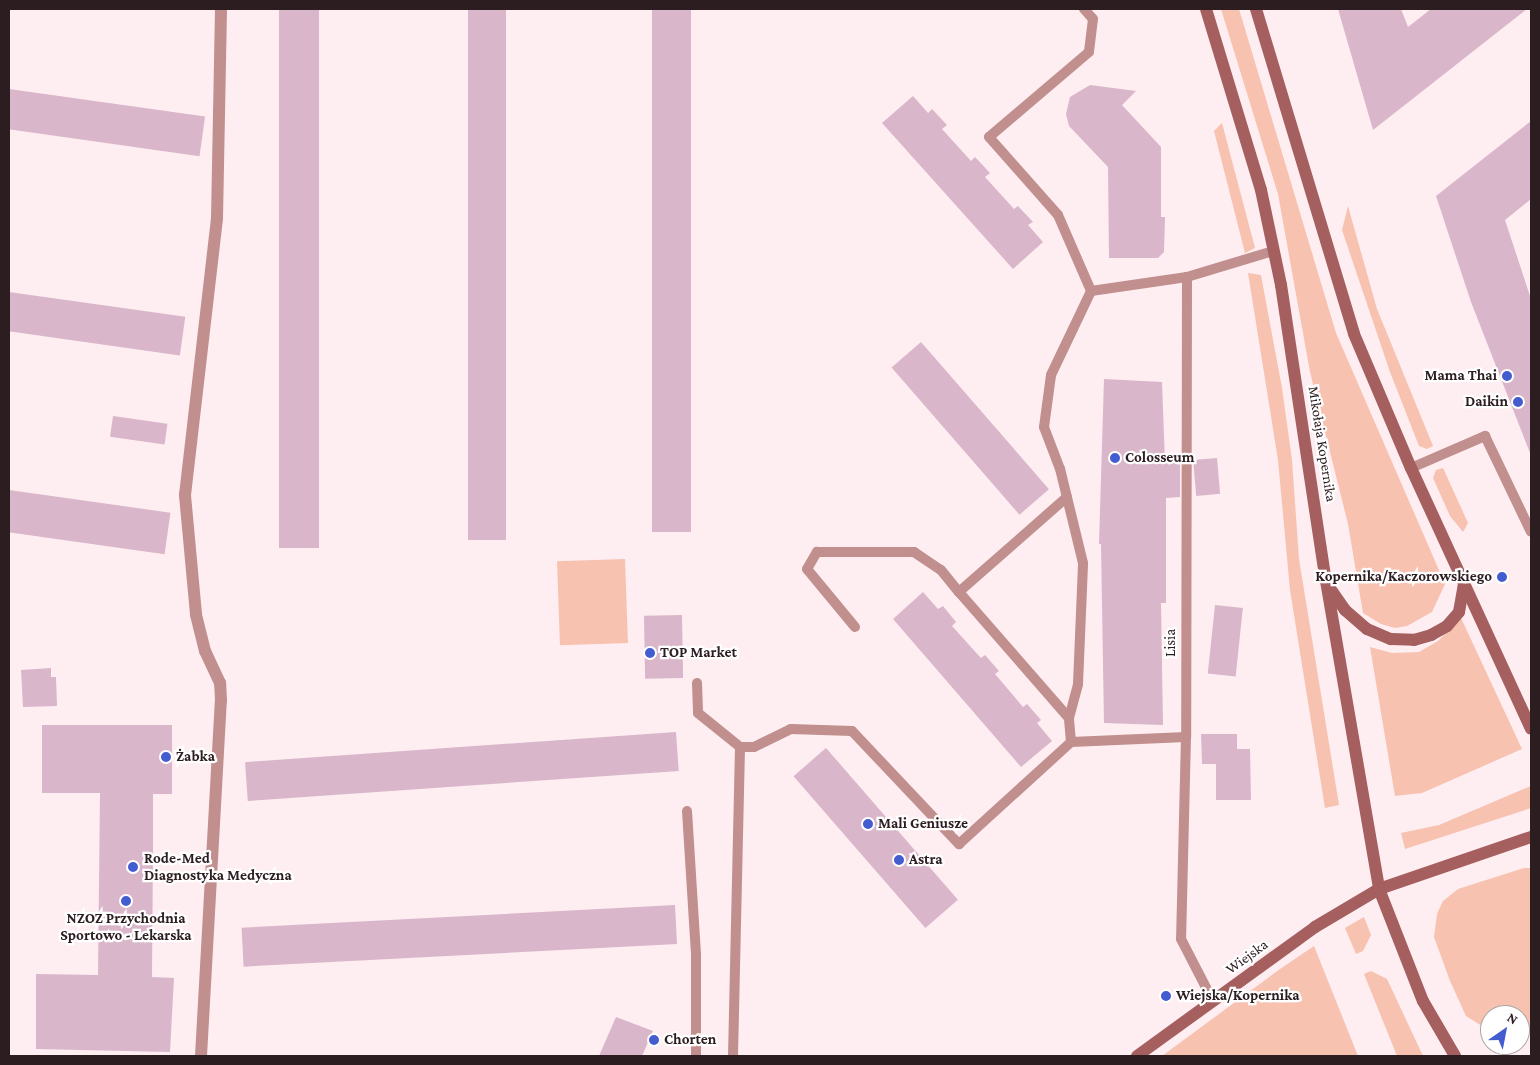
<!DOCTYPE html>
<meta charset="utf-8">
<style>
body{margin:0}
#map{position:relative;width:1540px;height:1065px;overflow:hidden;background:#feedf1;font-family:"Crimson Pro",serif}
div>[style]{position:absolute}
.green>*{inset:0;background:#f7c2b0;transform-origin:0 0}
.building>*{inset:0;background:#dab6ca;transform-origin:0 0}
.lane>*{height:10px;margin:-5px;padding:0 5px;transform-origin:5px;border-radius:5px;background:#c18f8e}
.street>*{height:12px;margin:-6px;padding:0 6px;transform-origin:6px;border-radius:6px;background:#c18f8e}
.secondary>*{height:12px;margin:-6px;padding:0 6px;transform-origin:6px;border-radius:6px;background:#a45f5e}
.dots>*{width:14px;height:14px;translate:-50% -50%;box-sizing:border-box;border:2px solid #fff;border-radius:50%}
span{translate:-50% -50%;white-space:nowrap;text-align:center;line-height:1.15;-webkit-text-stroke:4.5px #fff;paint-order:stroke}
.poi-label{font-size:15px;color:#2c1d20;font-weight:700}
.right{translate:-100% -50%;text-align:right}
.left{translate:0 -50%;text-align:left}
.street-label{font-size:15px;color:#2c1d20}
.frame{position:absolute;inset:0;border:10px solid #2c1d20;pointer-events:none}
.north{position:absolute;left:1480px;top:1005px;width:50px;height:50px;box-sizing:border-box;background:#fff;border:1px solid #aba5a6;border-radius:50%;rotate:33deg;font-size:14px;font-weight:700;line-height:20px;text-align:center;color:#2c1d20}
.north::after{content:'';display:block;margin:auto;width:18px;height:22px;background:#435ccf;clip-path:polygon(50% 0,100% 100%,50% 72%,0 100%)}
</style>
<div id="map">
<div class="green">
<div style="clip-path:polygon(1221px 9px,1239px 9px,1336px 333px,1445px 584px,1432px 612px,1407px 626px,1395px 628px,1381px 624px,1363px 613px,1348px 524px,1310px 372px,1278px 194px)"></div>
<div style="clip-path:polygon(1222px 123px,1255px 248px,1245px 253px,1214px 131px)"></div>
<div style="clip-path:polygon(1348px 206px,1377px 309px,1433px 446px,1427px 449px,1419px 446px,1390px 372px,1342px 230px)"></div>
<div style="clip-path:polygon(1248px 273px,1261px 275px,1282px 388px,1292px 460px,1299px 559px,1339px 805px,1325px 808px,1290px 590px,1278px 460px)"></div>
<div style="clip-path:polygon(1443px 468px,1468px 523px,1463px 532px,1450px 516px,1433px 478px,1436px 470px)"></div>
<div style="left:625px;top:559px;width:84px;height:68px;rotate:88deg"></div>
<div style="clip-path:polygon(1461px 618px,1522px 749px,1422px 793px,1395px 796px,1370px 647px,1392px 653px,1419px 652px,1438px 641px)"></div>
<div style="clip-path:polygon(1531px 786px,1531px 808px,1405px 849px,1401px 833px,1439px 825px)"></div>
<div style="clip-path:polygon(1524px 868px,1531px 868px,1531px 1026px,1520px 1029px,1520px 1015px,1490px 1015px,1490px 1031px,1466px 1016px,1450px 981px,1434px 937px,1437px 914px,1443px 901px,1458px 889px)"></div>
<div style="clip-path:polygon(1364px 917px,1371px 935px,1363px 951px,1356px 954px,1345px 928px)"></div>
<div style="clip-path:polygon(1314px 946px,1358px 1056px,1162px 1056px,1280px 969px)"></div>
<div style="clip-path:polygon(1371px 971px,1387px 979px,1423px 1056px,1397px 1056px,1364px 974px)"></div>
</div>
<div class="building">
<div style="left:279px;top:9px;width:40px;height:539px"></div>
<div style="left:468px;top:9px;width:38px;height:531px"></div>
<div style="left:652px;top:9px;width:39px;height:523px"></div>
<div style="clip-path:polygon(1338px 9px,1401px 9px,1408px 27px,1431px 9px,1527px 9px,1373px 130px)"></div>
<div style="clip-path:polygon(1090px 85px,1136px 91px,1122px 105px,1161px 147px,1161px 217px,1165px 217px,1164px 252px,1158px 258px,1109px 258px,1108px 167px,1069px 126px,1066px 114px,1070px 97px)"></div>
<div style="left:9px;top:89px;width:198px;height:40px;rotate:8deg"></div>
<div style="clip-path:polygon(913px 96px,928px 113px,932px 109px,947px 125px,942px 129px,971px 161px,975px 157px,990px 173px,985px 177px,1014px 209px,1018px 206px,1033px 222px,1028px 225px,1043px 242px,1013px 269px,882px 123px)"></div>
<div style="clip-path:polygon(1531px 121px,1531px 199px,1505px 220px,1531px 299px,1530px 453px,1471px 302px,1436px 196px)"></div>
<div style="left:9px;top:292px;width:178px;height:39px;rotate:8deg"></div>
<div style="left:921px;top:342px;width:195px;height:39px;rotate:49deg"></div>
<div style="clip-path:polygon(1104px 379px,1162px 382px,1165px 463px,1180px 461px,1180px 497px,1166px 498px,1166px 603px,1161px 603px,1163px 725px,1104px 723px,1101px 544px,1099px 544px)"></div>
<div style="left:113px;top:416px;width:55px;height:21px;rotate:8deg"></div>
<div style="left:1217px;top:458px;width:36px;height:24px;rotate:85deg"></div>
<div style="left:9px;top:490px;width:163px;height:42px;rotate:8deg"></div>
<div style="clip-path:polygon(923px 592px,938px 609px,943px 606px,956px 622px,952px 626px,981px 658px,985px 655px,999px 671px,995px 674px,1023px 707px,1027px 704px,1041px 720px,1037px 723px,1052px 741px,1021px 767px,893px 619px)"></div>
<div style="left:1215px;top:605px;width:28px;height:69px;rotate:6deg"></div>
<div style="left:682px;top:615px;width:63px;height:38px;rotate:89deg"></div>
<div style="clip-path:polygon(51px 668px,51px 677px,56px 677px,57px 706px,23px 707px,21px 670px)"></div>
<div style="clip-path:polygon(42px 725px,172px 725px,172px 794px,153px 794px,153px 851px,152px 977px,174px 978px,170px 1052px,36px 1049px,36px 974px,98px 975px,100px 793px,42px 793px)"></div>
<div style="left:676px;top:732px;width:39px;height:432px;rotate:86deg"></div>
<div style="clip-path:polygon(1201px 734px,1237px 734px,1237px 749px,1250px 749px,1251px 800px,1216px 800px,1216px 764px,1202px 764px)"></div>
<div style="left:826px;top:748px;width:201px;height:43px;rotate:49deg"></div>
<div style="left:675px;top:905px;width:39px;height:434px;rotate:87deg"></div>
<div style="clip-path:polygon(616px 1017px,653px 1031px,642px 1056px,599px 1056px)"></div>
</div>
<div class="lane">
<div style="left:1084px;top:9px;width:13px;rotate:48deg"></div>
<div style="left:1093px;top:19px;width:33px;rotate:97deg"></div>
<div style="left:1089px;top:52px;width:131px;rotate:139.6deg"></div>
<div style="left:989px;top:137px;width:104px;rotate:48.5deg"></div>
<div style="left:1058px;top:215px;width:83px;rotate:66.5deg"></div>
<div style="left:1187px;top:277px;width:460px;rotate:90.1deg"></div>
<div style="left:1186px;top:737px;width:202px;rotate:91.4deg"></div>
<div style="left:1181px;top:939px;width:70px;rotate:62.7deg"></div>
<div style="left:1411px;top:468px;width:81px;rotate:-23.4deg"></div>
<div style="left:1485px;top:436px;width:106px;rotate:64.4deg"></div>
<div style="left:1067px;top:497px;width:144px;rotate:138.7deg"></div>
<div style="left:959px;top:592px;width:167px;rotate:48.9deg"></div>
<div style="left:855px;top:627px;width:75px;rotate:-129.6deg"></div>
<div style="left:807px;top:569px;width:20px;rotate:-60deg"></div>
<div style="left:817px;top:552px;width:97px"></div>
<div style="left:914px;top:552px;width:32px;rotate:34deg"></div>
<div style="left:941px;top:570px;width:28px;rotate:51deg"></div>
<div style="left:697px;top:683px;width:30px;rotate:88deg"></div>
<div style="left:698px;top:713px;width:54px;rotate:39deg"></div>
<div style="left:1071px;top:742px;width:115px;rotate:-2.5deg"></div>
<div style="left:687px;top:811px;width:144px;rotate:86.4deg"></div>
<div style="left:696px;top:955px;width:101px;rotate:90deg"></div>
<div style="left:733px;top:1056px;width:309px;rotate:-88.7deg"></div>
<div style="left:740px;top:747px;width:14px"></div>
<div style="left:754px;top:747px;width:41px;rotate:-25.9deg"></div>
<div style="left:791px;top:729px;width:61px;rotate:1.9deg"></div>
<div style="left:852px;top:731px;width:156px;rotate:46.6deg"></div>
<div style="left:959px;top:844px;width:151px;rotate:-42.3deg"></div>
<div style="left:1071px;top:742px;width:24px;rotate:-95deg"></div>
<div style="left:1069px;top:718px;width:35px;rotate:-75deg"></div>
<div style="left:1078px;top:684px;width:121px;rotate:-87.6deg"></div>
<div style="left:1083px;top:563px;width:97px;rotate:-103.7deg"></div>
<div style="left:1060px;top:469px;width:45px;rotate:-110.9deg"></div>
<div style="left:1044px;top:427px;width:52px;rotate:-82.3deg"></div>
<div style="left:1051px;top:375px;width:93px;rotate:-64.5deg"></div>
<div style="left:1091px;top:291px;width:97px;rotate:-8.3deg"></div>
<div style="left:1187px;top:277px;width:90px;rotate:-16.8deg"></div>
</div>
<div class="street">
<div style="left:201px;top:1056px;width:357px;rotate:-86.8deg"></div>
<div style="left:221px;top:700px;width:17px;rotate:-93deg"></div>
<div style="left:220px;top:683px;width:35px;rotate:-115deg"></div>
<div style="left:205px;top:651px;width:38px;rotate:-104deg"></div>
<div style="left:196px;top:614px;width:120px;rotate:-95.3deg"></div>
<div style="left:185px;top:495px;width:279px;rotate:-83.4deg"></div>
<div style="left:217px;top:218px;width:209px;rotate:-88.9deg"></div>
</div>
<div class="secondary">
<div style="left:1206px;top:9px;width:189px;rotate:73.1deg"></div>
<div style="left:1261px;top:190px;width:97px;rotate:78.1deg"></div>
<div style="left:1281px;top:285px;width:299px;rotate:81.4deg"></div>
<div style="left:1326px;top:581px;width:313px;rotate:80.2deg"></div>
<div style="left:1379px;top:889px;width:120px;rotate:68.6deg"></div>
<div style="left:1423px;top:1001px;width:64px;rotate:59.8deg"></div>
<div style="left:1256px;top:9px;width:339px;rotate:73.2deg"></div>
<div style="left:1354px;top:334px;width:146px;rotate:67deg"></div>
<div style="left:1411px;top:468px;width:287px;rotate:65.3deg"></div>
<div style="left:1329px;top:587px;width:28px;rotate:55deg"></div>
<div style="left:1345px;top:610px;width:29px;rotate:41deg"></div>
<div style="left:1367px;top:629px;width:26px;rotate:23deg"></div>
<div style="left:1391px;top:639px;width:23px;rotate:2deg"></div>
<div style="left:1414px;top:640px;width:18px;rotate:-16deg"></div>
<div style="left:1431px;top:635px;width:18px;rotate:-29deg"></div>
<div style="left:1447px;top:626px;width:18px;rotate:-49deg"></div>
<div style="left:1459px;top:612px;width:28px;rotate:-80deg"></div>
<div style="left:1137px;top:1056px;width:220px;rotate:-35.9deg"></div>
<div style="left:1315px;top:927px;width:74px;rotate:-30.7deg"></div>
<div style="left:1379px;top:889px;width:161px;rotate:-18.9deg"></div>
</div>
<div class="dots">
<div style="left:1507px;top:376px;background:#435ccf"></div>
<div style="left:1518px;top:402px;background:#435ccf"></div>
<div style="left:1115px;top:458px;background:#435ccf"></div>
<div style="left:1502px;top:577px;background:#435ccf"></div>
<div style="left:650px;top:653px;background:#435ccf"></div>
<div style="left:166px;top:757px;background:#435ccf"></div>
<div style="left:868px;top:824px;background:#435ccf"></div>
<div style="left:899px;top:860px;background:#435ccf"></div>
<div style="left:133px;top:867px;background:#435ccf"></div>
<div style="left:126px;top:901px;background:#435ccf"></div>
<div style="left:1166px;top:996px;background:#435ccf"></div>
<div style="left:654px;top:1040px;background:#435ccf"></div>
</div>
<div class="poi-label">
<span class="right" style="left:1497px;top:376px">Mama Thai</span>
<span class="right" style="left:1508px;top:402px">Daikin</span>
<span class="left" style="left:1125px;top:458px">Colosseum</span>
<span class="right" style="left:1492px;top:577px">Kopernika/Kaczorowskiego</span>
<span class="left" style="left:660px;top:653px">TOP Market</span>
<span class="left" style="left:176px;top:757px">Żabka</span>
<span class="left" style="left:878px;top:824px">Mali Geniusze</span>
<span class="left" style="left:144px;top:867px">Rode-Med<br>Diagnostyka Medyczna</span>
<span class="left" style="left:909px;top:860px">Astra</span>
<span style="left:126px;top:927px">NZOZ Przychodnia<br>Sportowo - Lekarska</span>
<span class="left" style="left:1176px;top:996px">Wiejska/Kopernika</span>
<span class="left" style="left:664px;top:1040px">Chorten</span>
</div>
<div class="street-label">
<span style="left:1322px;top:444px;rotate:81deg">Mikołaja Kopernika</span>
<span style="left:1171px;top:643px;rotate:-90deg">Lisia</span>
<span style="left:1247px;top:957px;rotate:-36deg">Wiejska</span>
</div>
<div class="frame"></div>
<div class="north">N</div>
</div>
